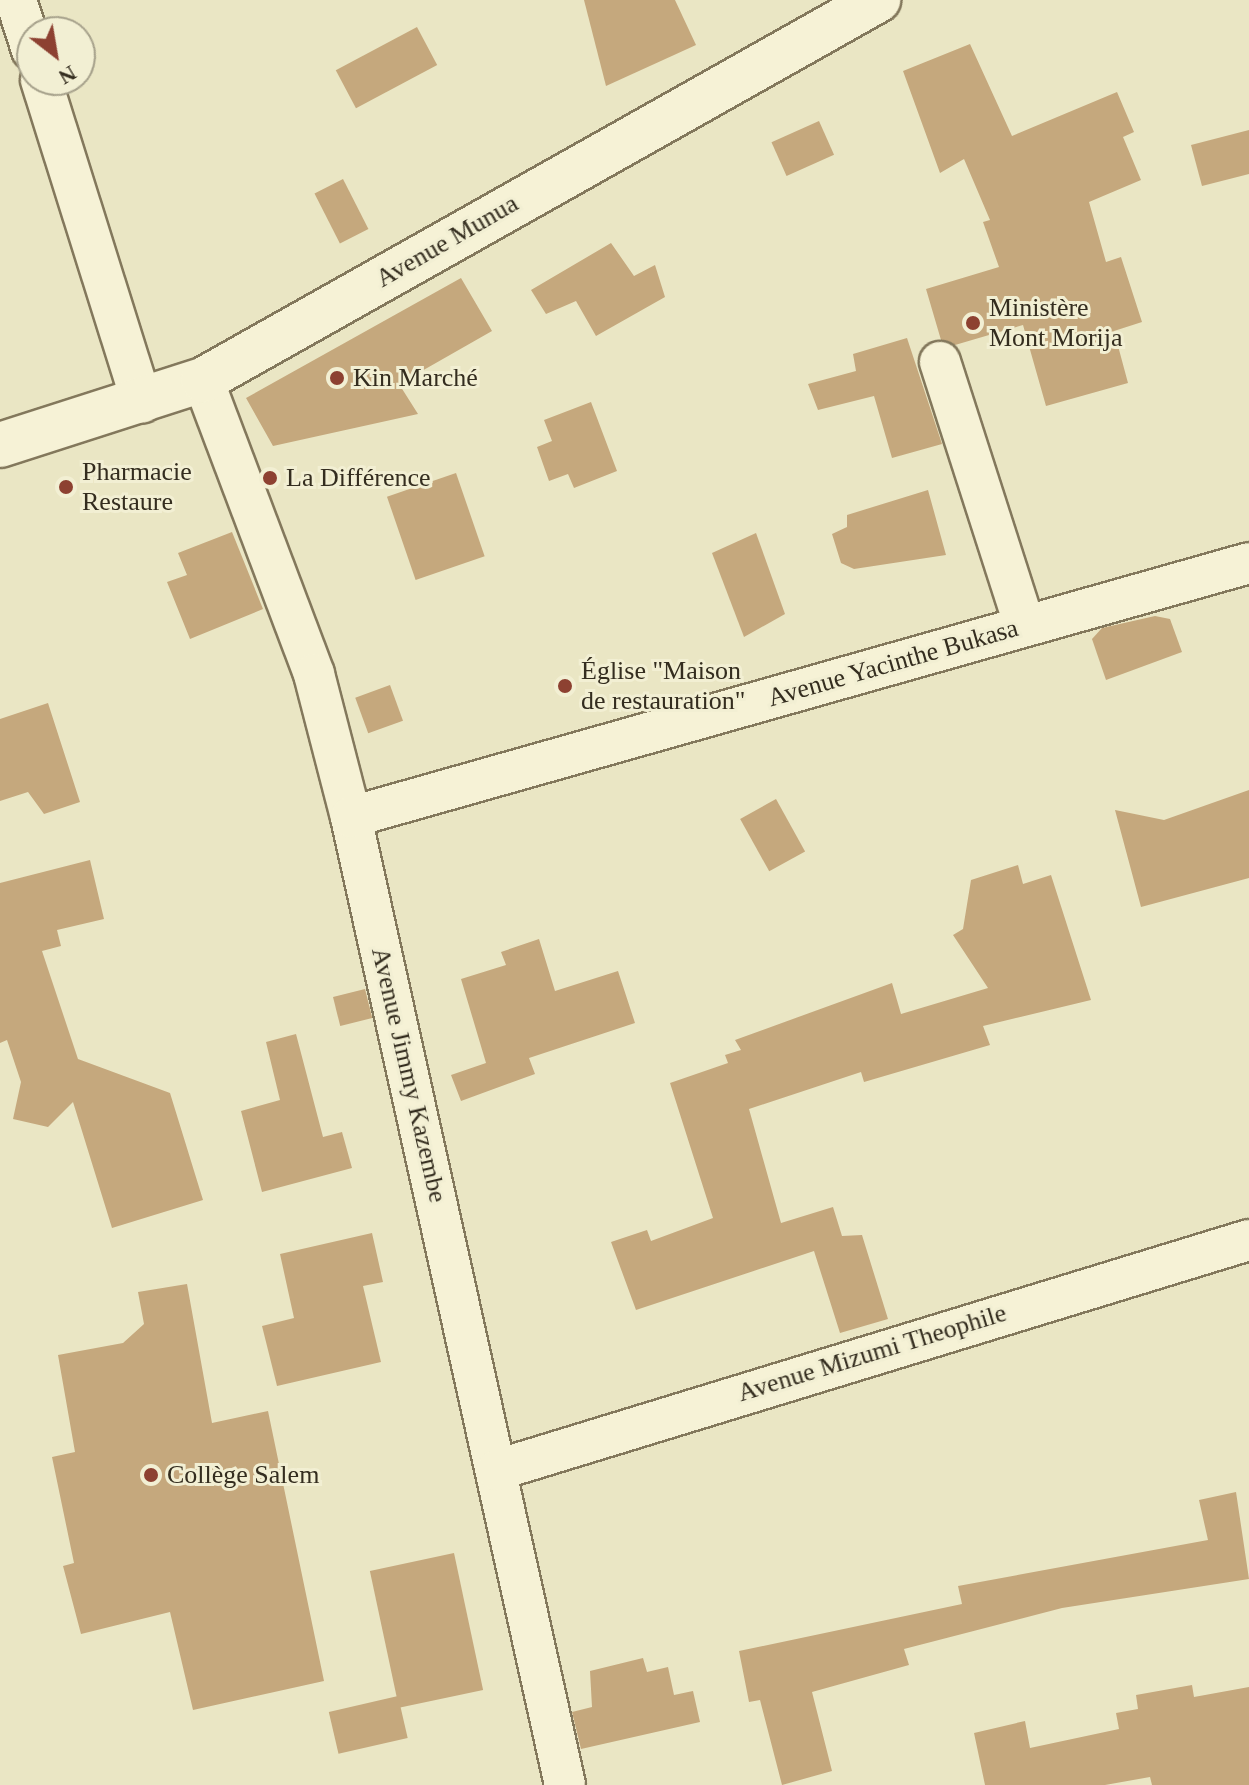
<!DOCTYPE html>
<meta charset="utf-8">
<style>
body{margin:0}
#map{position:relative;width:1249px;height:1785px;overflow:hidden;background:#eae6c4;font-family:Georgia,serif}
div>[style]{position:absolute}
.building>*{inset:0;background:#c5a87d;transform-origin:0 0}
.roads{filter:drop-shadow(2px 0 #83785c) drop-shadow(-2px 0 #83785c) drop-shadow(0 2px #83785c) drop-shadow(0 -2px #83785c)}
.street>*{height:40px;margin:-20px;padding:0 20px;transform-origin:20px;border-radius:20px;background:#f6f2d6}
.secondary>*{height:44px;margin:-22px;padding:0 22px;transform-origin:22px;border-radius:22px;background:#f6f2d6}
.dots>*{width:22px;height:22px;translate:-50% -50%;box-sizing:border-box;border:4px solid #f2efd3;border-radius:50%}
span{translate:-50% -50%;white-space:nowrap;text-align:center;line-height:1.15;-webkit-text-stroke:6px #f2efd3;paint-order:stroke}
.street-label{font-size:26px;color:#342d1f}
.poi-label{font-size:26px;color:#342d1f}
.left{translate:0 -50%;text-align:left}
.north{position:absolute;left:16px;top:16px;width:80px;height:80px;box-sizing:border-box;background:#f2efd3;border:2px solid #a6a18b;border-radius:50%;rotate:149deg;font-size:22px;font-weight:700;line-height:32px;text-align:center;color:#342d1f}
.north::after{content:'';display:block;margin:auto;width:28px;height:36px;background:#8d4131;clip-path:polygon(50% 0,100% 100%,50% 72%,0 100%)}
</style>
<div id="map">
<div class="building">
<div style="clip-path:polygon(584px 0,675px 0,696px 45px,606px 86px)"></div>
<div style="left:417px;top:27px;width:43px;height:92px;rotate:62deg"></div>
<div style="clip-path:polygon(970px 44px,1012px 136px,1117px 92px,1134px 132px,1123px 137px,1141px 180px,1089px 202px,1106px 262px,1121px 257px,1142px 322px,1114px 331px,1128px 383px,1046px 406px,1023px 325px,955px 345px,941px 340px,926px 289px,999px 267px,983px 222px,990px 220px,964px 159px,940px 173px,903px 71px)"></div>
<div style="left:819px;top:121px;width:37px;height:52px;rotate:66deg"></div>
<div style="clip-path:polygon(1249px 130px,1249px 174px,1202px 186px,1191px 145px)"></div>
<div style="left:343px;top:179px;width:56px;height:32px;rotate:63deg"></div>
<div style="clip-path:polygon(611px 243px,634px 276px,655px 265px,665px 297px,596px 336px,576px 301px,546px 314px,531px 290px)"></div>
<div style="clip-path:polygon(461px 278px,492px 331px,399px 384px,418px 414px,273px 446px,246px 398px)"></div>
<div style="clip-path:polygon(907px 338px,942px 444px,892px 458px,874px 396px,818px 410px,808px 384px,856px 371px,853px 354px)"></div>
<div style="clip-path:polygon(591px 402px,617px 471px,574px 488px,568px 474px,549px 481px,537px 447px,552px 441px,544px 420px)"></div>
<div style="left:456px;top:473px;width:88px;height:73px;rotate:71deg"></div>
<div style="clip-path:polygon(928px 490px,946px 555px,854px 569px,841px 563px,832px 534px,847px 527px,847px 515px)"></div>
<div style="clip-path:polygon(232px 532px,263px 609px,190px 639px,167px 582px,187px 575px,178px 553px)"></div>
<div style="clip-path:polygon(756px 533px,785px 614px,744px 637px,712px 553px)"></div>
<div style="clip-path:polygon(1155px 616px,1170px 619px,1182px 652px,1106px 680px,1092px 639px,1102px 628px)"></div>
<div style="left:390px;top:685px;width:38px;height:37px;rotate:70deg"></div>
<div style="clip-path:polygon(48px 703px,80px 802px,44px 814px,28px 792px,0 801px,0 719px)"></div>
<div style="clip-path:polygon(1249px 790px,1249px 878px,1141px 907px,1115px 810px,1164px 820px)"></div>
<div style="left:776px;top:799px;width:60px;height:41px;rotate:61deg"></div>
<div style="clip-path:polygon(90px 860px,104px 919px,57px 930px,61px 946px,42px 951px,78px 1059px,170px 1093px,203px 1200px,112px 1228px,73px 1102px,48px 1127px,13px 1119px,21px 1082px,7px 1040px,0 1043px,0 883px)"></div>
<div style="clip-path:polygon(1018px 865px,1023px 884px,1051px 875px,1091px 1000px,983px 1026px,990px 1045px,864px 1082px,861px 1072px,749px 1109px,781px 1223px,833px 1207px,842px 1236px,862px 1235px,888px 1319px,840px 1333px,814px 1251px,636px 1310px,611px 1242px,647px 1230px,651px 1241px,713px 1218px,670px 1083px,728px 1063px,725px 1055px,741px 1050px,735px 1040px,892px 983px,901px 1014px,988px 988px,953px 935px,963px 929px,971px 880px)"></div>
<div style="clip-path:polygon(539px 939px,555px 991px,618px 971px,635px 1023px,529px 1058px,535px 1074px,461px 1101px,451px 1075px,486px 1063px,461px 979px,506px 965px,501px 952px)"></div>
<div style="left:365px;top:989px;width:30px;height:33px;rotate:76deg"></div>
<div style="clip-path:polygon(296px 1034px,323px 1137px,342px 1132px,352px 1168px,262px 1192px,241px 1111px,280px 1100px,266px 1042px)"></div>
<div style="clip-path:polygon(372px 1233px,383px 1282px,363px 1286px,381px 1362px,277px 1386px,262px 1326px,294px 1318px,280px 1254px)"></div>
<div style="clip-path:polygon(187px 1284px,212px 1423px,268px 1411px,324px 1681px,193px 1710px,170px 1612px,81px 1634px,63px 1566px,74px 1563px,52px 1457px,75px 1452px,58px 1355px,123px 1343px,144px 1324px,138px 1292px)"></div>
<div style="clip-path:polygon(1236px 1492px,1249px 1579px,1062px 1608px,904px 1649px,909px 1665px,812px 1692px,832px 1771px,782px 1785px,760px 1700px,749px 1702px,739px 1651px,962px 1604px,958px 1586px,1208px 1540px,1199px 1500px)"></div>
<div style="left:454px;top:1553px;width:140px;height:86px;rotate:78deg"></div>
<div style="clip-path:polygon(643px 1658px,647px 1672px,668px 1667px,674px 1695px,693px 1691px,700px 1722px,581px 1749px,572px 1712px,592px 1707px,590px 1671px)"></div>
<div style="clip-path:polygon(1192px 1685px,1194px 1697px,1249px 1687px,1249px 1785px,1152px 1785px,1150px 1777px,1105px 1785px,985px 1785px,974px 1733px,1025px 1721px,1030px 1748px,1119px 1729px,1116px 1713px,1138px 1709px,1136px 1695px)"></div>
<div style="left:398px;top:1696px;width:43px;height:71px;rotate:77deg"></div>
</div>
<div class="roads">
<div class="street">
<div style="left:16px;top:0;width:52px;rotate:72.3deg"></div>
<div style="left:41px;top:80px;width:338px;rotate:72.6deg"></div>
<div style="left:940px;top:362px;width:277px;rotate:72.2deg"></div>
<div style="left:203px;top:380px;width:314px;rotate:69.3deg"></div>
<div style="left:314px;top:674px;width:148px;rotate:75.5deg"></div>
<div style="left:351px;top:817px;width:991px;rotate:77.53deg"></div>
<div style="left:351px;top:817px;width:933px;rotate:-15.79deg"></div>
<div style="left:497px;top:1470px;width:786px;rotate:-17.01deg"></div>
</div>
<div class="secondary">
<div style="left:0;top:445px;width:213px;rotate:-17.8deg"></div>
<div style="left:203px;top:380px;width:775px;rotate:-29.38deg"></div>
</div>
</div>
<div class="dots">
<div style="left:973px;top:323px;background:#8d4131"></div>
<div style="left:337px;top:378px;background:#8d4131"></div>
<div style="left:270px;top:478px;background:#8d4131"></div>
<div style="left:66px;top:487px;background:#8d4131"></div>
<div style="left:565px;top:686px;background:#8d4131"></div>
<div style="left:151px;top:1475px;background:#8d4131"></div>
</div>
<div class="street-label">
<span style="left:447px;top:241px;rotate:-30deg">Avenue Munua</span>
<span style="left:893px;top:663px;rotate:-16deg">Avenue Yacinthe Bukasa</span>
<span style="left:409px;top:1075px;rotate:77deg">Avenue Jimmy Kazembe</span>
<span style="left:872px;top:1353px;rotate:-17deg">Avenue Mizumi Theophile</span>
</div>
<div class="poi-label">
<span class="left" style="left:989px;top:323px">Ministère<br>Mont Morija</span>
<span class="left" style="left:353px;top:378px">Kin Marché</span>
<span class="left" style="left:82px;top:487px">Pharmacie<br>Restaure</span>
<span class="left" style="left:286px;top:478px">La Différence</span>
<span class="left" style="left:581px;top:686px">Église "Maison<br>de restauration"</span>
<span class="left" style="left:167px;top:1475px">Collège Salem</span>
</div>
<div class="north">N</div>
</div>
